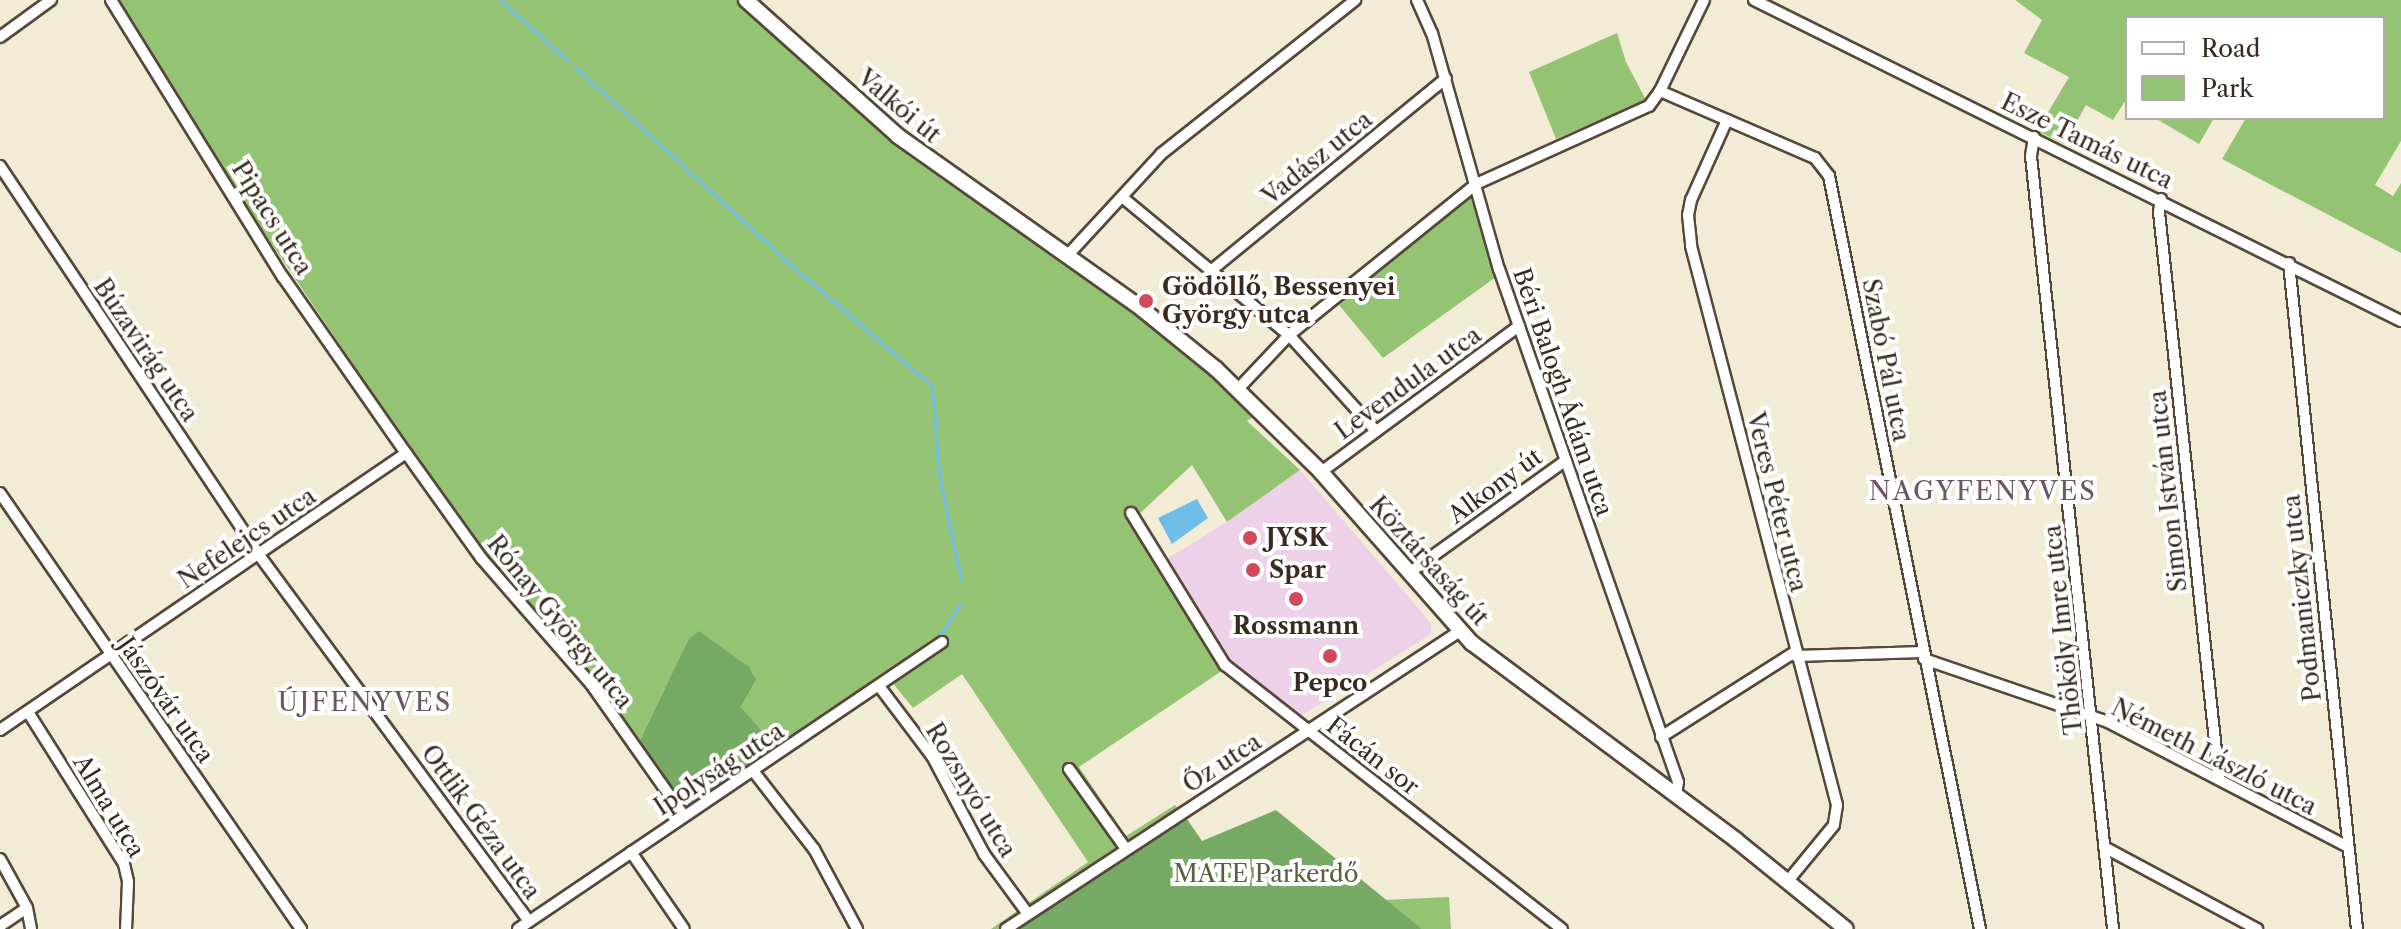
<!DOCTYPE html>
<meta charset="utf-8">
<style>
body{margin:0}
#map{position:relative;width:2401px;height:929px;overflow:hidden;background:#f2ecd6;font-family:"Libre Caslon Text",serif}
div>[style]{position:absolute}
.built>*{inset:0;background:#edd1e9}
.green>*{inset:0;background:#94c473}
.forest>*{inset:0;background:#77aa65}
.water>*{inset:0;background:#70bce9}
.stream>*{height:3px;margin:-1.5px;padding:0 1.5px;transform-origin:1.5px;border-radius:1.5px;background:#70bce9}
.roads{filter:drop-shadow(2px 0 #56473a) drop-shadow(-2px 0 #56473a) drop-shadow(0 2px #56473a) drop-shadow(0 -2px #56473a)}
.minor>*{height:10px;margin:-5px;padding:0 5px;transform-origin:5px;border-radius:5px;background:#fff}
.secondary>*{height:14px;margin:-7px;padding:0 7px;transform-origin:7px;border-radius:7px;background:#fff}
.dots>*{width:22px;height:22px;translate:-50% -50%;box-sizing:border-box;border:4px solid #fff;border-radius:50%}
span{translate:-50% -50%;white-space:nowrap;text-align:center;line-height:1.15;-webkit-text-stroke:8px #fff;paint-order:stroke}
.street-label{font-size:24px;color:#3b2a1e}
.poi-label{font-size:24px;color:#3b2a1e;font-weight:700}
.left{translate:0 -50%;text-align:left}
.park-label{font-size:24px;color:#5a603c}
.neighbourhood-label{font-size:26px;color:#6f5563;letter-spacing:2px}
.legend{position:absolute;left:2125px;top:16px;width:260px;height:104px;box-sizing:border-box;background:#fff;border:2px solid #b1aaa5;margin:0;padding:10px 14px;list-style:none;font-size:24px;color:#3b2a1e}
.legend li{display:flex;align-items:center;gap:16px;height:40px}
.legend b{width:40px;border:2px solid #b1aaa5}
</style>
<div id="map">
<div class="built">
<div style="clip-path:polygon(1300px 470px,1431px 623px,1431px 634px,1301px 716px,1229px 666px,1165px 560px,1227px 522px)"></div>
</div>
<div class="green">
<div style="clip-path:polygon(116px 0,741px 0,993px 215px,1160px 332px,1254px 416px,1247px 421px,1300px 470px,1227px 522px,1192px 465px,1138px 515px,1229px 666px,1079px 767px,1126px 836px,1175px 805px,1185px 816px,1015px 929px,991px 929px,1088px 862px,962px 674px,913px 708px,887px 676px,781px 752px,741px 707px,756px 680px,688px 640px,640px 740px,590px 673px,463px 527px,240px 197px)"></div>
<div style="clip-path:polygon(2015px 0,2401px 0,2401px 141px,2375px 185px,2393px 196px,2401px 183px,2401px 253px,2222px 159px,2246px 118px,2383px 118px,2383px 18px,2127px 18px,2127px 98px,2113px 120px,2086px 105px,2064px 144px,2037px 131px,2069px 77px,2024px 53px,2042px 20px)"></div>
<div style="clip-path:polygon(1617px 33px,1626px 62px,1646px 100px,1556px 139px,1529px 72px)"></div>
<div style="clip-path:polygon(2155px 118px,2214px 118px,2199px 144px)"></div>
<div style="clip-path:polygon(1470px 197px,1475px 199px,1496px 277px,1383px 358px,1339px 305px)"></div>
<div style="clip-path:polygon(1449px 897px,1451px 929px,1422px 929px,1384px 900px)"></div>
</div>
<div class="forest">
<div style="clip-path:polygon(699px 631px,749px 667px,756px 680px,741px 707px,781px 752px,691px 806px,675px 797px,640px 740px,688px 640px)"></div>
<div style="clip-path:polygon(1276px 810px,1422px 929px,1011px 929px,1185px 816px,1202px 841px)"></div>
</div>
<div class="water">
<div style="clip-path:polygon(1197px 499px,1208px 518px,1172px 544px,1158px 518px)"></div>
</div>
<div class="stream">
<div style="left:500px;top:0;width:90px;rotate:41.8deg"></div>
<div style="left:574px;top:66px;width:305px;rotate:42.5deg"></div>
<div style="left:799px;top:272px;width:175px;rotate:40.6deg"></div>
<div style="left:932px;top:386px;width:89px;rotate:85.5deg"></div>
<div style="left:939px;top:475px;width:106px;rotate:78.1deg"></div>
<div style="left:857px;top:692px;width:100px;rotate:-34deg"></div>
<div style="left:940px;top:636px;width:38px;rotate:-58deg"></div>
<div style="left:781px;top:742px;width:84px;rotate:-33.3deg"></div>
<div style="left:694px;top:801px;width:93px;rotate:-34deg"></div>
</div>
<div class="roads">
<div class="minor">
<div style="left:111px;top:0;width:326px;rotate:58.2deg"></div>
<div style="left:283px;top:277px;width:215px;rotate:55.1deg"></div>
<div style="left:406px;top:453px;width:130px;rotate:54.4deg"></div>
<div style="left:482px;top:559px;width:166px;rotate:48.9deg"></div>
<div style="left:591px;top:684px;width:161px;rotate:54.8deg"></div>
<div style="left:1417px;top:0;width:36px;rotate:66deg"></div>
<div style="left:1432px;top:33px;width:245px;rotate:74.2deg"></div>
<div style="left:1499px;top:269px;width:543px;rotate:70.76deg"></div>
<div style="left:1678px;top:782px;width:13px;rotate:99deg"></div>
<div style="left:1754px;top:0;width:722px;rotate:26.39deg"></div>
<div style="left:0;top:37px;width:63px;rotate:-36deg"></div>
<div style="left:1660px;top:91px;width:169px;rotate:23.4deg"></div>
<div style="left:1815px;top:158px;width:23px;rotate:52deg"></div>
<div style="left:1829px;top:176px;width:768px;rotate:78.66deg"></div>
<div style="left:1727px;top:120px;width:88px;rotate:114.2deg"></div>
<div style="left:1691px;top:200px;width:15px;rotate:101deg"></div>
<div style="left:1688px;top:215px;width:31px;rotate:84deg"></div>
<div style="left:1691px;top:246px;width:578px;rotate:75.36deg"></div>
<div style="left:1837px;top:805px;width:20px;rotate:99deg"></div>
<div style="left:1834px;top:825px;width:74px;rotate:129.5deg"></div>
<div style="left:2034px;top:137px;width:19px;rotate:99deg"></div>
<div style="left:2031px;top:156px;width:777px;rotate:83.94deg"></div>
<div style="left:0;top:166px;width:467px;rotate:56.3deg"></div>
<div style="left:259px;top:555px;width:455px;rotate:53.6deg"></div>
<div style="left:1122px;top:197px;width:217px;rotate:39.6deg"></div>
<div style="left:1289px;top:335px;width:128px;rotate:47.8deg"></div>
<div style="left:2161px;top:199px;width:13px;rotate:99deg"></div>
<div style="left:2159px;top:212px;width:570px;rotate:83.96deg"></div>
<div style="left:1067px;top:256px;width:139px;rotate:-47.3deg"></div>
<div style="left:1161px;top:154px;width:248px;rotate:-38.4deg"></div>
<div style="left:2289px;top:263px;width:669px;rotate:84.17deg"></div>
<div style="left:1213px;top:269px;width:301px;rotate:-39.3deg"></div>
<div style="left:1238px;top:389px;width:74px;rotate:-46.6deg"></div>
<div style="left:1289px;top:335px;width:240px;rotate:-38.9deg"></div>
<div style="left:1476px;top:184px;width:190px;rotate:-24.3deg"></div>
<div style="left:1649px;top:106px;width:19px;rotate:-54deg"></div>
<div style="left:1660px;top:91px;width:101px;rotate:-64.2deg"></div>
<div style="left:1321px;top:472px;width:246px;rotate:-36.4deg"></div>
<div style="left:0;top:493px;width:530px;rotate:55.38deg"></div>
<div style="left:1131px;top:513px;width:179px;rotate:58.3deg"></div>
<div style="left:1225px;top:665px;width:428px;rotate:38.1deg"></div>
<div style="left:1409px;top:573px;width:193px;rotate:-35.7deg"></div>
<div style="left:1796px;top:656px;width:127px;rotate:-1.8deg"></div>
<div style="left:1924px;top:659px;width:194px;rotate:18.9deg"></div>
<div style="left:2108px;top:722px;width:271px;rotate:27.5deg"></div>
<div style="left:879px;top:686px;width:88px;rotate:52.9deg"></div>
<div style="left:932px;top:756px;width:111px;rotate:62deg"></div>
<div style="left:984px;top:854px;width:74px;rotate:53.7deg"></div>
<div style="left:28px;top:712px;width:180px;rotate:57.7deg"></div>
<div style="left:124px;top:864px;width:18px;rotate:77deg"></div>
<div style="left:128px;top:882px;width:47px;rotate:92.4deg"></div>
<div style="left:0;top:730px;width:491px;rotate:-34.3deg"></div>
<div style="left:1661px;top:737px;width:159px;rotate:-32.4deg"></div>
<div style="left:1069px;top:769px;width:98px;rotate:54.5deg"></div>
<div style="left:754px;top:772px;width:98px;rotate:52.1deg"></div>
<div style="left:814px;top:849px;width:91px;rotate:61.7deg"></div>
<div style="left:2104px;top:847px;width:174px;rotate:28.2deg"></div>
<div style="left:631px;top:852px;width:93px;rotate:55.5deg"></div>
<div style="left:0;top:859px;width:56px;rotate:61.1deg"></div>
<div style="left:27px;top:908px;width:21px;rotate:79deg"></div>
<div style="left:0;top:926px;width:32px;rotate:-34deg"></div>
<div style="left:518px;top:929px;width:512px;rotate:-34.09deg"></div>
<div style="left:1006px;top:929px;width:543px;rotate:-33.28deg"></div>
</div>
<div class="secondary">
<div style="left:746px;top:0;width:204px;rotate:41.8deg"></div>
<div style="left:898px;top:136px;width:299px;rotate:35.3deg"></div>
<div style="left:1142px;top:309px;width:95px;rotate:39deg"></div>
<div style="left:1216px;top:369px;width:147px;rotate:44.4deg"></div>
<div style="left:1321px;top:472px;width:228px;rotate:48.6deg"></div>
<div style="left:1472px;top:643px;width:329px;rotate:36.7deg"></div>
<div style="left:1736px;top:840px;width:141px;rotate:39deg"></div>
</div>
</div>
<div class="dots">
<div style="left:1146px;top:301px;background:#d1495b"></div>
<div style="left:1250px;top:538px;background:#d1495b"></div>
<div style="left:1253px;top:570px;background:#d1495b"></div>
<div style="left:1296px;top:599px;background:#d1495b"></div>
<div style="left:1330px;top:656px;background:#d1495b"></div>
</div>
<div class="street-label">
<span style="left:899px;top:106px;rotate:40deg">Valkói út</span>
<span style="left:2087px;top:141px;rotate:26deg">Esze Tamás utca</span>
<span style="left:1317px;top:158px;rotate:-39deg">Vadász utca</span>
<span style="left:272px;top:218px;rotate:58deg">Pipacs utca</span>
<span style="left:146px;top:350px;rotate:56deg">Búzavirág utca</span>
<span style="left:1886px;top:360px;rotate:79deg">Szabó Pál utca</span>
<span style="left:1408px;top:383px;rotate:-36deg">Levendula utca</span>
<span style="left:1563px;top:392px;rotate:71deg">Béri Balogh Ádám utca</span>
<span style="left:1495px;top:486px;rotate:-36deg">Alkony út</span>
<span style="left:2168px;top:491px;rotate:-96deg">Simon István utca</span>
<span style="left:1777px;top:502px;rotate:76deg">Veres Péter utca</span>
<span style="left:247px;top:538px;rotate:-34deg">Nefelejcs utca</span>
<span style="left:1429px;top:561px;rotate:48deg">Köztársaság út</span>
<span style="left:2302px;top:598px;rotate:-96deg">Podmaniczky utca</span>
<span style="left:560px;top:622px;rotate:51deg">Rónay György utca</span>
<span style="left:2063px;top:630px;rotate:-96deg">Thököly Imre utca</span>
<span style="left:166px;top:700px;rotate:55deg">Jászóvár utca</span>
<span style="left:1373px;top:756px;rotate:38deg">Fácán sor</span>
<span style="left:2214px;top:757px;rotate:27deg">Németh László utca</span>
<span style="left:1222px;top:763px;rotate:-33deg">Őz utca</span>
<span style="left:719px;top:769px;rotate:-33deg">Ipolyság utca</span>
<span style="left:971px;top:790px;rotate:59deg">Rozsnyó utca</span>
<span style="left:109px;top:806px;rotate:59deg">Alma utca</span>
<span style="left:481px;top:822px;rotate:54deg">Ottlik Géza utca</span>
</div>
<div class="poi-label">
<span class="left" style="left:1162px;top:301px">Gödöllő, Bessenyei<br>György utca</span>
<span class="left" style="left:1266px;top:538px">JYSK</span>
<span class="left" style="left:1269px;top:570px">Spar</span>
<span style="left:1296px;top:626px">Rossmann</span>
<span style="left:1330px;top:683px">Pepco</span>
</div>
<div class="park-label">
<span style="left:1266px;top:874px">MATE Parkerdő</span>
</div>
<div class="neighbourhood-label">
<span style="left:1983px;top:492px">NAGYFENYVES</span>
<span style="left:365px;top:703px">ÚJFENYVES</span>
</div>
<ul class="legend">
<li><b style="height:10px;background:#fff"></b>Road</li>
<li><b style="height:22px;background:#94c473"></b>Park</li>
</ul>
</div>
